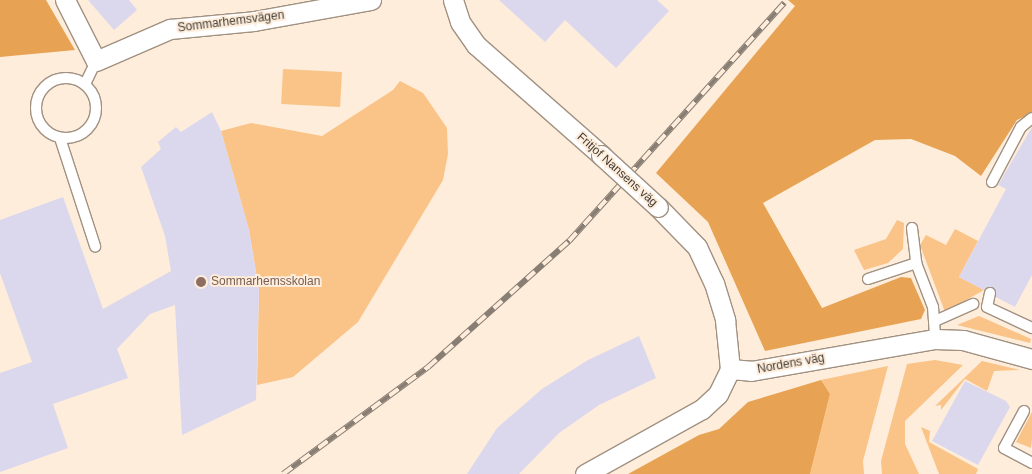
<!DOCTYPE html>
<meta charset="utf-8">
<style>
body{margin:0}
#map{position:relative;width:1032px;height:474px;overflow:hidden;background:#feeddb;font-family:Arial,sans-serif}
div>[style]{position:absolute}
.green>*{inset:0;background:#fac387;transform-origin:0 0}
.forest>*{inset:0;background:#e7a353}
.building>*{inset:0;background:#dbd8ee}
.roads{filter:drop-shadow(1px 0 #a19181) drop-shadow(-1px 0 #a19181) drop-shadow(0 1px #a19181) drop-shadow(0 -1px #a19181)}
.lane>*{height:10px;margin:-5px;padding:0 5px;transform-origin:5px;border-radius:5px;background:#fff}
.lane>.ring{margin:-5px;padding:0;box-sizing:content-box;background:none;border:10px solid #fff;border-radius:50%}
.street>*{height:19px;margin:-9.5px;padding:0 9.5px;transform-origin:9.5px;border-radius:9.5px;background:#fff}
.rail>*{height:5.5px;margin-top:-2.75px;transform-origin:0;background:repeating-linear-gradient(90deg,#feeddb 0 11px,#897e73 0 22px);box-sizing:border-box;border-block:1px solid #897e73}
.bridges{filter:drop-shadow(1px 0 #a19181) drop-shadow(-1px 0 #a19181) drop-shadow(0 1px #a19181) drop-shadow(0 -1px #a19181)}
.street-bridge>*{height:19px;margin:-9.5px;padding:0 9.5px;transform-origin:9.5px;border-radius:9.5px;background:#fff}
.dots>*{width:14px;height:14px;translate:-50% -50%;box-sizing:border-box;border:2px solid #feeddb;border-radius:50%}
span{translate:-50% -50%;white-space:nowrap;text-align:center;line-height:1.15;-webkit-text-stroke:4px #feeddb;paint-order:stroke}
.street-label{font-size:12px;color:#433c35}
.education-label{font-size:12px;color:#785e54}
.left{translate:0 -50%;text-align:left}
</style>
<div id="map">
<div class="green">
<div style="left:283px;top:69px;width:59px;height:35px;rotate:3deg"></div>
<div style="clip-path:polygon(400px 81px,423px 93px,447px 128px,448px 154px,443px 180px,358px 322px,293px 377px,257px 385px,259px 290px,249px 230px,221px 131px,251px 123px,322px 136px,393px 90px)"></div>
<div style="clip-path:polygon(897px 220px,904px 223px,903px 249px,888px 263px,864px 270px,854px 250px,886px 239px)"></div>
<div style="clip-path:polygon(955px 229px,978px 241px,959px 277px,984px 290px,945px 312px,920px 245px,926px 235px,946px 245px)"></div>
<div style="clip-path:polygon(979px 316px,1031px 339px,1030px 343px,957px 325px)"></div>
<div style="clip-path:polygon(935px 360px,963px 365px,905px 421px,905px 444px,919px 474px,882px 474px,881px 461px,907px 364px)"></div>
<div style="clip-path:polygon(982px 361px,1020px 370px,994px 371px,987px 391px,965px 379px,941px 410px,941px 405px,935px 406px)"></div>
<div style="clip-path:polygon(888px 366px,863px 461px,864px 474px,810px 474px,830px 394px,821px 380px)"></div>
<div style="clip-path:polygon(1032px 412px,1032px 440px,1031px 448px,1016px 442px)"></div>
<div style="clip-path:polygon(921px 427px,930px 431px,929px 442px,978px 469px,976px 474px,939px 474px)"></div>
</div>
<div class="forest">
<div style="clip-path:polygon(0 0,46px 0,75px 50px,0 57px)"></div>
<div style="clip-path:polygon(788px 0,1032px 0,1032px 113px,1017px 120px,981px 176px,955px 156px,911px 139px,875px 140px,763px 203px,822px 308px,901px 277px,911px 278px,925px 310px,921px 319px,765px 351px,708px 222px,656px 173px,795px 6px)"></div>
<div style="clip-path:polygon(821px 380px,830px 394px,810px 474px,628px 474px,699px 435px,719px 429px,748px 402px)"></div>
</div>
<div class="building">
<div style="clip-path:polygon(88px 0,129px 0,137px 10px,114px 30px)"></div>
<div style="clip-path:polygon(499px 0,657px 0,669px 11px,616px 68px,565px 20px,545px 42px)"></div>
<div style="clip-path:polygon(212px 112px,221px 131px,249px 230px,259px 290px,256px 400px,182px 435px,175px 305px,150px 314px,117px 349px,128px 378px,53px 404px,68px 448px,0 472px,0 373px,32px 362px,0 273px,0 220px,63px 197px,103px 309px,171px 271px,165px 236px,141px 167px,161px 149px,158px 142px,176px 127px,181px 132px)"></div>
<div style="clip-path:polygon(1032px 127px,1032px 275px,1015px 307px,996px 297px,994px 288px,984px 290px,959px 277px,1006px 189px,998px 185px)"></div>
<div style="clip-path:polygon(639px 336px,656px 378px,599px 405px,559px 433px,519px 474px,467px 474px,497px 428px,542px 389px,588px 360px)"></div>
<div style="clip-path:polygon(965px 381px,1006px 401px,1010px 407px,978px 465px,932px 441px)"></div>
</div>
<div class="roads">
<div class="lane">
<div class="ring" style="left:36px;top:78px;width:50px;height:50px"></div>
<div style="left:85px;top:84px;width:25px;rotate:-64deg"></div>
<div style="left:60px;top:138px;width:114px;rotate:72deg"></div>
<div style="left:992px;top:182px;width:62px;rotate:-62.2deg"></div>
<div style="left:1021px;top:127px;width:14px;rotate:-39deg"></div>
<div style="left:912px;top:228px;width:35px;rotate:83deg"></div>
<div style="left:916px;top:263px;width:47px;rotate:68.9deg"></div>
<div style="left:933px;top:307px;width:32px;rotate:86deg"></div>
<div style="left:868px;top:279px;width:51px;rotate:-18.4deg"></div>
<div style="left:990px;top:293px;width:14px;rotate:102deg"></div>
<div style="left:987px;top:307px;width:50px;rotate:25deg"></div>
<div style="left:935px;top:321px;width:42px;rotate:-24.1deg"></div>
<div style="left:1024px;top:411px;width:42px;rotate:118.4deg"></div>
<div style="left:1004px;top:448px;width:32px;rotate:28deg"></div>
</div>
<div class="street">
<div style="left:65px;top:0;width:68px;rotate:63.1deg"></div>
<div style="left:96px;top:61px;width:81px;rotate:-23.4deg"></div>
<div style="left:170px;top:29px;width:84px;rotate:-5.4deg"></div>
<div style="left:254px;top:21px;width:119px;rotate:-10.2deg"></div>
<div style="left:453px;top:0;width:23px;rotate:72deg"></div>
<div style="left:460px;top:22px;width:28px;rotate:55deg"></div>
<div style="left:476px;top:45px;width:167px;rotate:41.3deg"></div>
<div style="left:658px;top:207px;width:56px;rotate:45.7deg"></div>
<div style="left:697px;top:247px;width:40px;rotate:65deg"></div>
<div style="left:714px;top:283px;width:39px;rotate:73deg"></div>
<div style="left:725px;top:320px;width:49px;rotate:84.2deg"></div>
<div style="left:585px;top:474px;width:134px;rotate:-29.1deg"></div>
<div style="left:702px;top:409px;width:22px;rotate:-43deg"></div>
<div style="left:718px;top:394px;width:28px;rotate:-64deg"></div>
<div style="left:730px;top:369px;width:21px;rotate:5deg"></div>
<div style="left:751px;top:371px;width:187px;rotate:-9.9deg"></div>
<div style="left:935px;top:339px;width:28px;rotate:2deg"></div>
<div style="left:963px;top:340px;width:72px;rotate:15.4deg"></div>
</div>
</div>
<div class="rail">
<div style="left:283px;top:474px;width:180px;rotate:-36.4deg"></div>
<div style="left:428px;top:367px;width:189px;rotate:-41.8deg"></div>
<div style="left:569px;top:241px;width:321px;rotate:-47.9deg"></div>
</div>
<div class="bridges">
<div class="street-bridge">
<div style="left:601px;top:155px;width:77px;rotate:42.4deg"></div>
</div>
</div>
<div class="dots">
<div style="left:201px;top:282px;background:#8d6e63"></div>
</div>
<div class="street-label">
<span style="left:231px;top:22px;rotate:-7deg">Sommarhemsvägen</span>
<span style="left:617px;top:170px;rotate:42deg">Fritjof Nansens väg</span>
<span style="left:791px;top:364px;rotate:-10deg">Nordens väg</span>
</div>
<div class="education-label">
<span class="left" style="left:211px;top:282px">Sommarhemsskolan</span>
</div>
</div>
